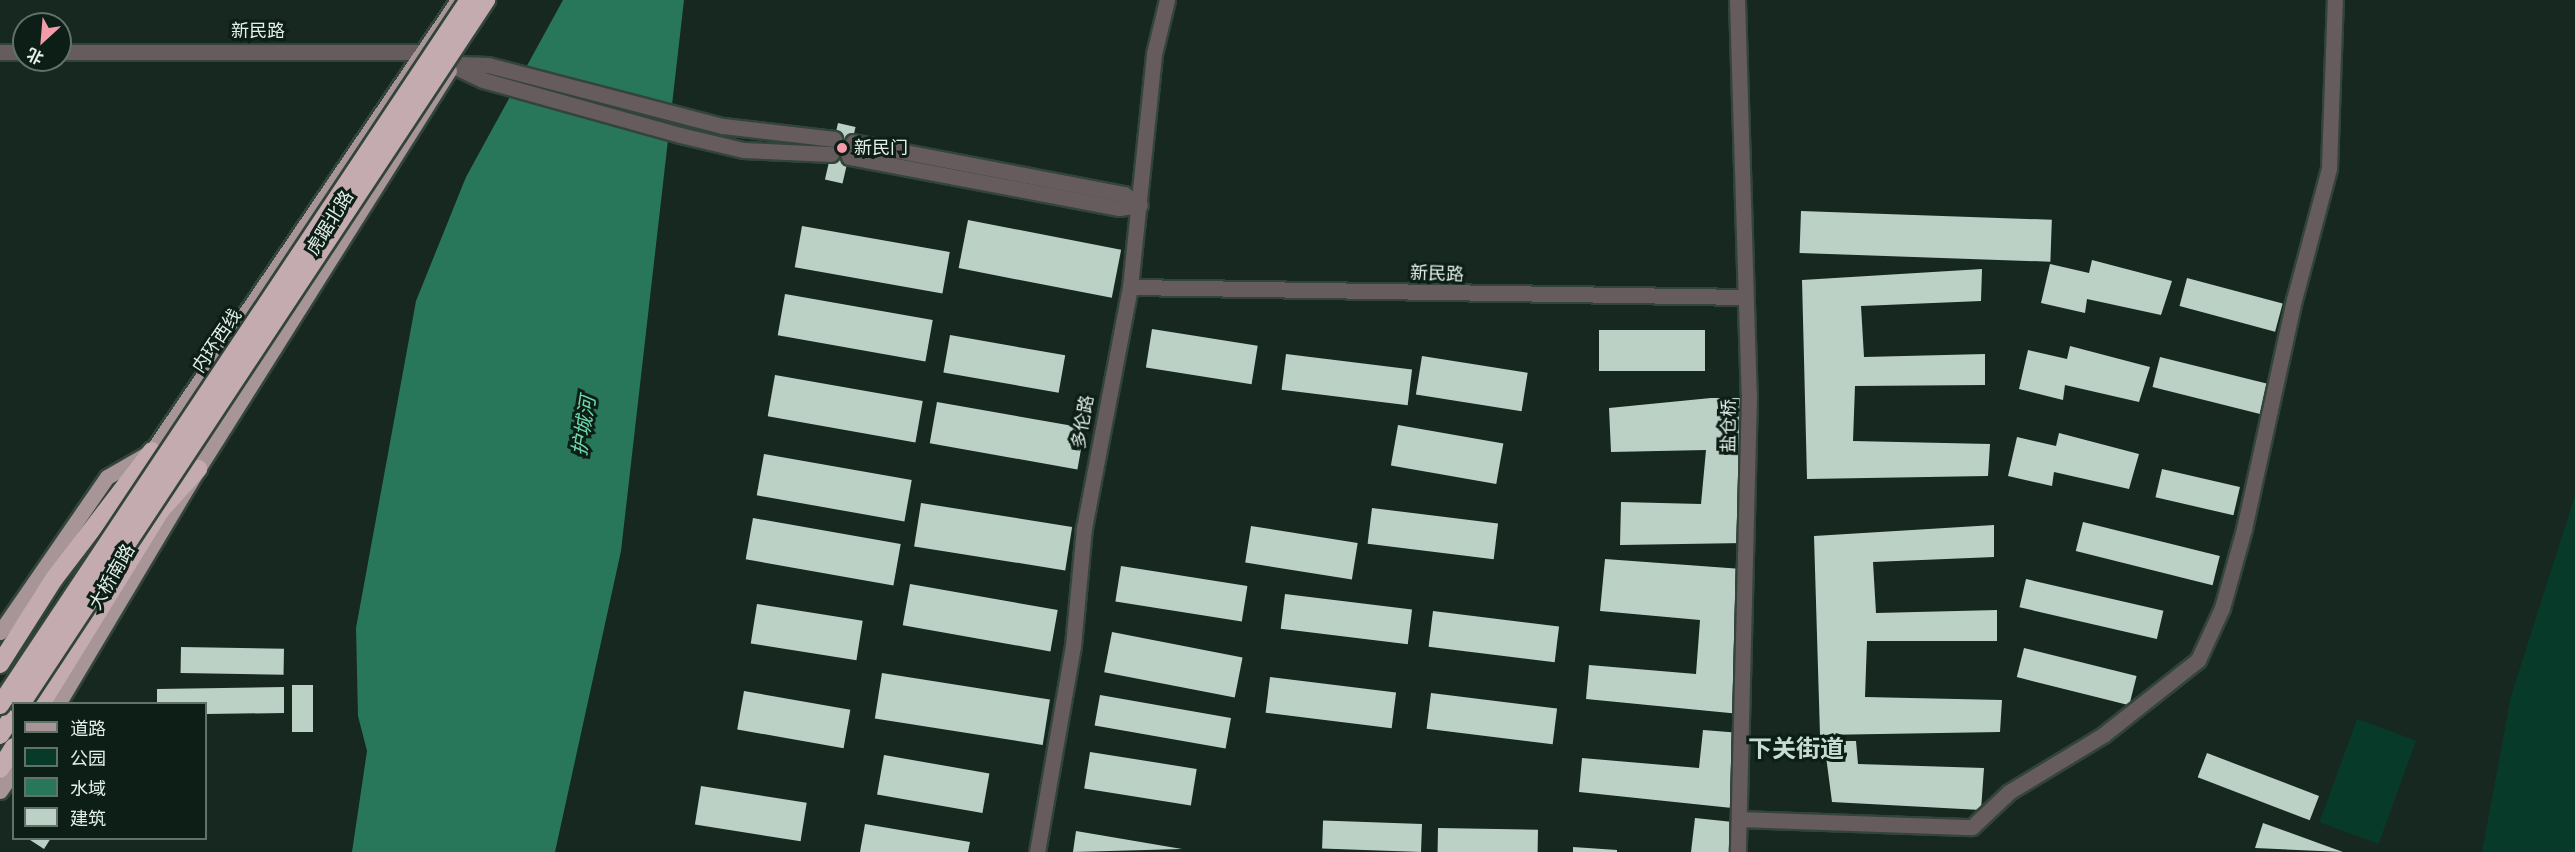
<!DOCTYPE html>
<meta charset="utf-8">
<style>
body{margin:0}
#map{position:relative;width:2575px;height:852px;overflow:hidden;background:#162820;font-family:"IBM Plex Sans","Noto Sans SC",sans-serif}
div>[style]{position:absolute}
.green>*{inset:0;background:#083a29;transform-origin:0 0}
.water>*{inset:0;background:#29775a}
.building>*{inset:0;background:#bbd1c6;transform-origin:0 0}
.roads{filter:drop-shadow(2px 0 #33443c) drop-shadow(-2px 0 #33443c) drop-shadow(0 2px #33443c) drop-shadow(0 -2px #33443c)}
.minor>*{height:15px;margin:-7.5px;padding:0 7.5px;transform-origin:7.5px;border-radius:7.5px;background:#665c5d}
.major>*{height:15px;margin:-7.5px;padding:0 7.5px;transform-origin:7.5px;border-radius:7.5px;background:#a89598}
.highway>*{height:18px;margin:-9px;padding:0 9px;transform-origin:9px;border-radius:9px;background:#c3abaf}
.bridges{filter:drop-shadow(2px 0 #33443c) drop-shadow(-2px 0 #33443c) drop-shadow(0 2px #33443c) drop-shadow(0 -2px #33443c)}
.highway-bridge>*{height:18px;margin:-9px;padding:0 9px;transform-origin:9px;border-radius:9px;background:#c3abaf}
.dots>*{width:16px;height:16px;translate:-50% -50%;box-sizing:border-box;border:3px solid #0c1e16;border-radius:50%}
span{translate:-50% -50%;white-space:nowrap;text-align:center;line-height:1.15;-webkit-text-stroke:6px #0c1e16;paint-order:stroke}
.street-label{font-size:18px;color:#e4efea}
.poi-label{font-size:18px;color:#e4efea}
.left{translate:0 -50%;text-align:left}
.water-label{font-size:20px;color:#6edaae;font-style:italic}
.district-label{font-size:24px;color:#c6dcd1;font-weight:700}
.legend{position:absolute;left:12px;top:702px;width:195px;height:138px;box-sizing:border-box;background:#0c1e16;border:2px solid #62726b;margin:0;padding:8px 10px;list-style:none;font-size:18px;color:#e4efea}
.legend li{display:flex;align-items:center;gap:12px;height:30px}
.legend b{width:30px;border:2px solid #62726b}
.north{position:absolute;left:12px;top:12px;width:60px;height:60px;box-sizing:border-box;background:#0c1e16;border:2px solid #62726b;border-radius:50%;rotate:206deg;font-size:16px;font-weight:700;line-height:24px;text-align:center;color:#e4efea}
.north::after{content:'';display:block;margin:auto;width:21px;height:27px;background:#f39aab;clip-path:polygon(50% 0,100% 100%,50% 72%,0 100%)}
</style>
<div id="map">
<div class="green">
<div style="clip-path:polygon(2575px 495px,2575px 852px,2482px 852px,2511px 696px)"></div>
<div style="left:2357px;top:719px;width:63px;height:110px;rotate:20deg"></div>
</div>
<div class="water">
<div style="clip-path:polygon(563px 0,684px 0,621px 551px,555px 852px,352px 852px,367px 751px,358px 716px,356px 628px,416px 301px,466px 177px)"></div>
</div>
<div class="building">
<div style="left:838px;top:123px;width:18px;height:58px;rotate:13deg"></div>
<div style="left:1801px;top:211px;width:251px;height:42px;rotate:2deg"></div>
<div style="left:968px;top:220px;width:156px;height:49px;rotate:11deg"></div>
<div style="left:802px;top:226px;width:150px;height:42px;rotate:10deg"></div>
<div style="clip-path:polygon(2092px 260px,2172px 281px,2161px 315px,2087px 299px,2085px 313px,2041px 303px,2050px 264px,2089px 273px)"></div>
<div style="clip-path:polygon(1982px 269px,1981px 301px,1861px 306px,1864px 357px,1985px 354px,1985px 385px,1855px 386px,1853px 441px,1990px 444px,1988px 476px,1807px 479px,1802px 280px)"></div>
<div style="left:2187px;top:278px;width:99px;height:29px;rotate:15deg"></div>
<div style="left:785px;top:294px;width:150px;height:42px;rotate:10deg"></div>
<div style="left:1152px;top:329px;width:107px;height:39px;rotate:9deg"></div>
<div style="left:1705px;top:330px;width:41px;height:106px;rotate:90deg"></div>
<div style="left:950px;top:335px;width:117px;height:38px;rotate:10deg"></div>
<div style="clip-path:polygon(2070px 346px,2150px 367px,2139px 402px,2065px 385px,2063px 400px,2019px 389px,2028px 350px,2067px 359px)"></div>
<div style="left:1286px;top:354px;width:127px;height:36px;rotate:7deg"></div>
<div style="left:1422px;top:356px;width:107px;height:39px;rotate:9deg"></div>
<div style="left:2160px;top:357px;width:114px;height:31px;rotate:14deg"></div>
<div style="left:775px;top:375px;width:150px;height:42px;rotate:10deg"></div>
<div style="clip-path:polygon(1711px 398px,1747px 398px,1745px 543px,1620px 545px,1621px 502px,1701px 504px,1706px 450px,1611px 452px,1609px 408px)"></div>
<div style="left:937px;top:402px;width:150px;height:42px;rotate:10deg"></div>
<div style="left:1398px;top:425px;width:107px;height:41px;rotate:10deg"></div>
<div style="clip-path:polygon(2059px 433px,2139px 454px,2129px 489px,2054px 472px,2052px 486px,2008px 476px,2017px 437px,2056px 446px)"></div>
<div style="left:764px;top:454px;width:150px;height:42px;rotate:10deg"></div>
<div style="left:2162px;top:469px;width:80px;height:29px;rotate:13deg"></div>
<div style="left:921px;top:503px;width:153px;height:44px;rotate:9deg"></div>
<div style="left:1372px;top:508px;width:127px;height:36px;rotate:7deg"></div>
<div style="left:753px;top:518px;width:150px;height:42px;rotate:10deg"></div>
<div style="left:2083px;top:522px;width:141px;height:30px;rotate:14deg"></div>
<div style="clip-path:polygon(1994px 525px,1994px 557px,1873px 562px,1876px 613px,1997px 610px,1997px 641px,1867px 641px,1865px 697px,2002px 700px,2000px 732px,1820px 735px,1814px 536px)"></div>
<div style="left:1251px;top:526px;width:108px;height:37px;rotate:9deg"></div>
<div style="clip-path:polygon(1605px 559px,1742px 569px,1740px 714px,1586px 699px,1589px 665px,1696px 674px,1700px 620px,1600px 611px)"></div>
<div style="left:1121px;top:566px;width:128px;height:36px;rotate:9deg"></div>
<div style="left:2026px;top:579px;width:141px;height:29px;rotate:13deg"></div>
<div style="left:910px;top:584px;width:150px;height:42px;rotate:10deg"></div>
<div style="left:1285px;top:594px;width:128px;height:35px;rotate:7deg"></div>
<div style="left:757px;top:604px;width:107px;height:40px;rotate:9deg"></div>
<div style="left:1433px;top:611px;width:127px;height:36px;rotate:7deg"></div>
<div style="left:1112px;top:632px;width:133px;height:41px;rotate:11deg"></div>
<div style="left:181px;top:647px;width:103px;height:26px;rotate:1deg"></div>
<div style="left:2024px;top:648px;width:116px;height:30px;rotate:14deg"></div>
<div style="left:882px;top:673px;width:170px;height:46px;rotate:9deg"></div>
<div style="left:1270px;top:677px;width:127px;height:36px;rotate:7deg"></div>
<div style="left:292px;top:685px;width:21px;height:47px"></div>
<div style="clip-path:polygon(284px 687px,284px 713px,206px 714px,206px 704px,157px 704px,157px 689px)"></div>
<div style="left:744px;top:691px;width:108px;height:39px;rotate:10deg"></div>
<div style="left:1431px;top:693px;width:127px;height:36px;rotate:7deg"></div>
<div style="left:1100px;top:695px;width:133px;height:31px;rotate:10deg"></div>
<div style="clip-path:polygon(1703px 730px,1741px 733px,1732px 808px,1579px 792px,1582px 758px,1699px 768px)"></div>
<div style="clip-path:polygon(1824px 741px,1856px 741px,1858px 764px,1984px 768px,1981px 810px,1832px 802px)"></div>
<div style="left:1090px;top:752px;width:108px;height:37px;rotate:9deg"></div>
<div style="left:2207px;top:753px;width:120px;height:26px;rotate:21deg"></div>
<div style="left:884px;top:755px;width:107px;height:40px;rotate:10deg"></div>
<div style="left:701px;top:786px;width:107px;height:39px;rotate:9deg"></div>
<div style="clip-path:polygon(1695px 818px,1733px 822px,1729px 852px,1691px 852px)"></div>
<div style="clip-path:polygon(2263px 823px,2343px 852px,2255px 848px)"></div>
<div style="clip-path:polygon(865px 824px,970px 842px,968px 852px,860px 852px)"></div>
<div style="left:1422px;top:824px;width:28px;height:99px;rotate:92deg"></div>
<div style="left:1438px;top:828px;width:100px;height:24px;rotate:1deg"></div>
<div style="clip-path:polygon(1076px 831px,1182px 849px,1073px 852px)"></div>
<div style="clip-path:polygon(27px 838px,51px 838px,44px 849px)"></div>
<div style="clip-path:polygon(1573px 847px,1617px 850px,1617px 852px,1573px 852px)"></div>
</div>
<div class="roads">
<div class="minor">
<div style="left:1737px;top:0;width:394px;rotate:88.3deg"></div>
<div style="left:1749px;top:394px;width:458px;rotate:91.4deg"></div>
<div style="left:0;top:52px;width:24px"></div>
<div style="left:60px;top:52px;width:364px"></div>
<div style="left:424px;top:52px;width:65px;rotate:25.4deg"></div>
<div style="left:483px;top:80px;width:205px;rotate:15.6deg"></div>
<div style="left:680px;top:135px;width:65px;rotate:13.4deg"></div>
<div style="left:743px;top:150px;width:88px;rotate:2.6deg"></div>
<div style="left:457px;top:64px;width:31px;rotate:2deg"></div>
<div style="left:488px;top:65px;width:243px;rotate:14.6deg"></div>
<div style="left:723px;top:126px;width:112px;rotate:6.7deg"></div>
<div style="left:853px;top:142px;width:276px;rotate:10.9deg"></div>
<div style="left:1124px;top:194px;width:19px;rotate:35deg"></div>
<div style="left:849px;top:157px;width:275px;rotate:10.7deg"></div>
<div style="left:1119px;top:208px;width:21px;rotate:-8deg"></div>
<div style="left:1130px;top:287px;width:614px;rotate:0.93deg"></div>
<div style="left:1739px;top:819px;width:233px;rotate:2deg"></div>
<div style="left:1972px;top:827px;width:51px;rotate:-43.4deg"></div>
<div style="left:2009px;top:792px;width:110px;rotate:-31.2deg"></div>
<div style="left:2103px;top:735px;width:121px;rotate:-38.3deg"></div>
<div style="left:2198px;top:660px;width:57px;rotate:-65.2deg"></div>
<div style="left:2222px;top:608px;width:82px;rotate:-74.4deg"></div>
<div style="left:2244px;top:529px;width:234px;rotate:-77.7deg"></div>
<div style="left:2294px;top:300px;width:137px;rotate:-75.1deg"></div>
<div style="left:2329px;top:168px;width:168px;rotate:-88deg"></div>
<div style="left:1037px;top:852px;width:209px;rotate:-80.1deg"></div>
<div style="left:1073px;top:646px;width:119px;rotate:-84.7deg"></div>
<div style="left:1084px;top:528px;width:245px;rotate:-79.2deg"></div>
<div style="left:1130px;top:287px;width:234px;rotate:-84.1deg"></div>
<div style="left:1154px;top:54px;width:56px;rotate:-76.5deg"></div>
</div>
<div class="major">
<div style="left:0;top:632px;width:188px;rotate:-55.4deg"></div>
<div style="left:107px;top:477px;width:52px;rotate:-30deg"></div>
<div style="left:152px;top:451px;width:545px;rotate:-55.84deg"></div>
<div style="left:58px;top:704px;width:274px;rotate:-59.2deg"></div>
<div style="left:198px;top:469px;width:471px;rotate:-57.8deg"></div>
<div style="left:0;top:791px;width:25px;rotate:-56deg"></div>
</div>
<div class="highway">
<div style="left:0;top:664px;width:101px;rotate:-57.6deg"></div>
<div style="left:54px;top:579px;width:161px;rotate:-52.6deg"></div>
<div style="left:41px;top:704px;width:227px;rotate:-58.3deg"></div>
<div style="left:160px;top:511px;width:57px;rotate:-47.9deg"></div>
<div style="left:0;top:735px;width:25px;rotate:-56deg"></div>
<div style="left:0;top:769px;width:26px;rotate:-58deg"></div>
</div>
</div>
<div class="bridges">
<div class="highway-bridge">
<div style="left:21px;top:704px;width:844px;rotate:-56.55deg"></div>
<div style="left:0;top:705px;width:847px;rotate:-56.37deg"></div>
</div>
</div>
<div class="dots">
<div style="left:842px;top:148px;background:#f39aab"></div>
</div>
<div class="street-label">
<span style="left:258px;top:31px">新民路</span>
<span style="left:330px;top:223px;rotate:-58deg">虎踞北路</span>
<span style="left:1437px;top:274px;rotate:2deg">新民路</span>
<span style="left:217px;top:341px;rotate:-56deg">内环西线</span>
<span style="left:1083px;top:422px;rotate:-80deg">多伦路</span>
<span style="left:1729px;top:426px;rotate:-89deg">盐仓桥</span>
<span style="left:112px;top:577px;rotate:-60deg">大桥南路</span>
</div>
<div class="poi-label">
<span class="left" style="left:854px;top:148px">新民门</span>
</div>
<div class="water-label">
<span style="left:583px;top:426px;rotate:-81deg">护城河</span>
</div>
<div class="district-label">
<span style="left:1796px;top:749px">下关街道</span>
</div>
<ul class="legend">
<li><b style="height:8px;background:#a89598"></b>道路</li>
<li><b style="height:16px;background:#083a29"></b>公园</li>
<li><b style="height:16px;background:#29775a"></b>水域</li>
<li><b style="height:16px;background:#bbd1c6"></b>建筑</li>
</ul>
<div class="north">北</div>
</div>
